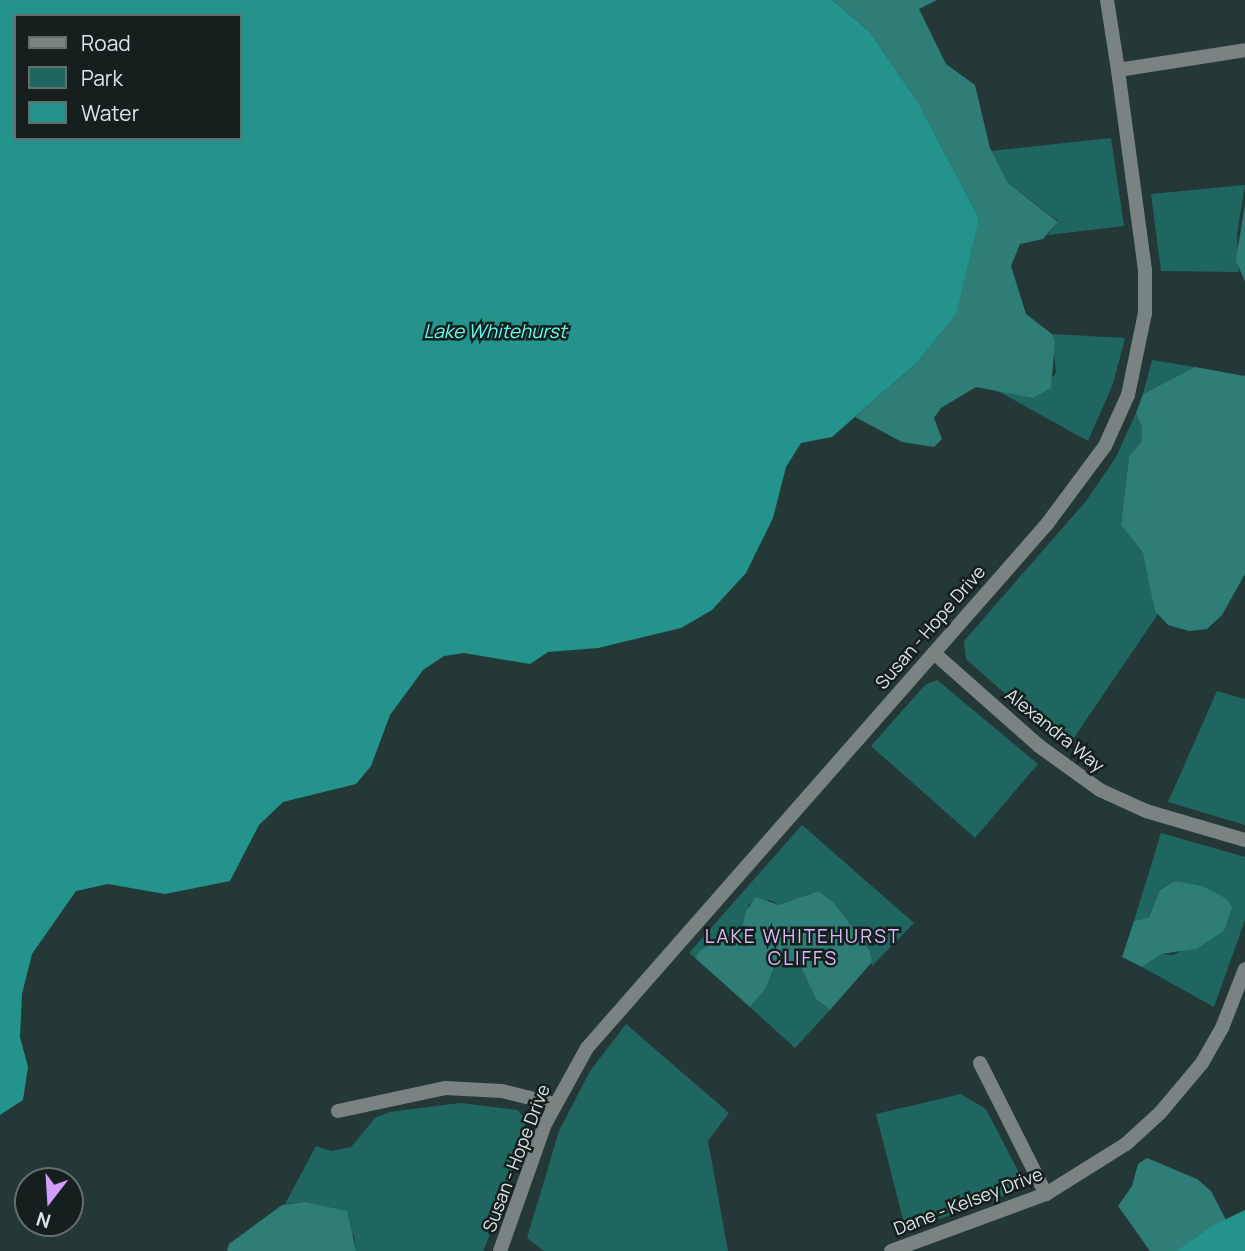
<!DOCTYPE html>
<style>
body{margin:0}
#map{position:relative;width:1245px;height:1251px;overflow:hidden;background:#243937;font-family:Manrope,sans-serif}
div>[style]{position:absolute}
.green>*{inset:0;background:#1f6560}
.forest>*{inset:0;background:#2e7d77}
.water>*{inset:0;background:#23938b}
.minor>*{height:14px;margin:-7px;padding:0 7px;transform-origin:7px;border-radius:7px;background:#798382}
span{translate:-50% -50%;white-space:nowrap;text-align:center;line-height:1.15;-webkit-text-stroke:5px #151f1d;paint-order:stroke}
.street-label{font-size:18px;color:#dae6e5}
.water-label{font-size:19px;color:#68fbef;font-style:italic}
.neighbourhood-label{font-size:19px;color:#ddbafe;letter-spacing:2px}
.legend{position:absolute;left:14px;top:14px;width:228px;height:126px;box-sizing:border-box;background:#151f1d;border:2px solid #646f6d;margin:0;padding:9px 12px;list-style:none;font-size:21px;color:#dae6e5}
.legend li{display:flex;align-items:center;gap:14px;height:35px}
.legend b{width:35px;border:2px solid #646f6d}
.north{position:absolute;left:14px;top:1167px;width:70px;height:70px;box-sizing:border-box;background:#151f1d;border:2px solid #646f6d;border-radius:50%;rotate:197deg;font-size:19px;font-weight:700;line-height:28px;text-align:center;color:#dae6e5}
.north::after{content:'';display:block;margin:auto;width:24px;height:32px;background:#d19dfe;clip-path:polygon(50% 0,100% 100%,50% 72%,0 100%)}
</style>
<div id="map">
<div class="green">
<div style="clip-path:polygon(1111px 138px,1124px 226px,1048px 235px,1058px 221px,1008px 183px,991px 151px)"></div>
<div style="clip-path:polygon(1245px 185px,1237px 234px,1239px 272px,1161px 271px,1151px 194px)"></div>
<div style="clip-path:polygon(1052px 334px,1125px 338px,1113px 384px,1088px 441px,992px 388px,1033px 398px,1056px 373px)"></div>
<div style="clip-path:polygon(1152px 360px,1195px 367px,1143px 394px)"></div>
<div style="clip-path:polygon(1136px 413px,1142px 428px,1141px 442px,1129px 456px,1121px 525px,1143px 553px,1158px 614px,1067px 748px,966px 659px,964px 641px,1086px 501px,1116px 457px)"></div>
<div style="clip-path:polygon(937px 680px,1038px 764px,975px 838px,871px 746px,925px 685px)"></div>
<div style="clip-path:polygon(1217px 691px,1245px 699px,1245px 825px,1168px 802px)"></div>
<div style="clip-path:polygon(802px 825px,914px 923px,872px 966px,870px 951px,835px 904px,810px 893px,791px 903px,779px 905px,770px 900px,749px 904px,742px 928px,700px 950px,695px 958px,689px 953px)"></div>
<div style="clip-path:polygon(1161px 833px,1245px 857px,1245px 920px,1214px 1007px,1142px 967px,1161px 954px,1173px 955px,1224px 931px,1189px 884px,1175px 881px,1160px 890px,1149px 917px,1134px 921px)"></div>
<div style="clip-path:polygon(786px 963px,800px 965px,816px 999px,830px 1010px,795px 1048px,750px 1007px,766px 988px,775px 965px)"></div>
<div style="clip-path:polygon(626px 1024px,729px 1113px,708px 1141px,728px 1251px,544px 1251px,527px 1238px,559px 1131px,590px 1071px)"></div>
<div style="clip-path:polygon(961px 1094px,986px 1109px,1018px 1171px,1019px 1182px,1011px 1193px,906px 1231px,876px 1114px)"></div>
<div style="clip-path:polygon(460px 1103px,518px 1110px,526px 1121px,505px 1197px,483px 1251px,356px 1251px,354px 1236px,304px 1202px,285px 1204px,316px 1146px,331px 1151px,351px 1147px,375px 1118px,389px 1112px)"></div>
</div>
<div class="forest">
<div style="clip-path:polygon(832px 0,937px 0,919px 9px,946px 64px,975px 85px,990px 148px,1008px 183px,1058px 222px,1043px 239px,1020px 244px,1011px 266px,1026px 314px,1052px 334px,1055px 342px,1051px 388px,1033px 398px,976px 387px,941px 408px,934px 418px,942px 439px,934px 447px,902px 442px,855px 417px,913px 366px,979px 218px,919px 104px,870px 32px)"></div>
<div style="clip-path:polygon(1245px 204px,1245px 282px,1236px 260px)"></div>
<div style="clip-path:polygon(1195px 367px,1245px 376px,1245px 574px,1222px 615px,1207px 629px,1189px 631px,1168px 625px,1155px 611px,1143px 553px,1121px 525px,1129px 456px,1141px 442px,1142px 428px,1136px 413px,1143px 394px)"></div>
<div style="clip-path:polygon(1175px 881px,1202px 886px,1227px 899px,1232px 907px,1224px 931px,1196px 949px,1161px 954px,1142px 967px,1122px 957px,1134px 921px,1149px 917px,1160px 890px)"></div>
<div style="clip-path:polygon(818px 891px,835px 904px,870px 951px,872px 962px,830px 1010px,816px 999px,800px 965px,775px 965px,766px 988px,750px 1007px,695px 958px,700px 950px,742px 928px,746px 911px,756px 897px,779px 905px)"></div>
<div style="clip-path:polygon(1147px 1158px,1197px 1179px,1211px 1191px,1226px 1220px,1176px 1251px,1150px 1251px,1118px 1206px,1132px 1186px,1138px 1164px)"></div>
<div style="clip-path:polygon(304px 1202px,347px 1211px,356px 1251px,227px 1251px,229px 1244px,282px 1205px)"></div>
</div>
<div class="water">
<div style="clip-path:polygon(evenodd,0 0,832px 0,870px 32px,919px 104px,979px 218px,956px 314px,913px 366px,832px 437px,801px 443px,786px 467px,773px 518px,746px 573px,712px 610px,681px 628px,598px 648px,548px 652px,530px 664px,464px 653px,444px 656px,423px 670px,390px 715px,371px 766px,356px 784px,283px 802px,259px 825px,230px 881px,165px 894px,108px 884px,76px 891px,32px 954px,22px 994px,20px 1037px,28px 1067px,23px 1100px,0 1115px,0 0,16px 16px,240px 16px,240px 138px,16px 138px,16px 16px)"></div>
<div style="clip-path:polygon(1245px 1210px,1245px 1251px,1176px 1251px,1214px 1225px)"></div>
</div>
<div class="minor">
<div style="left:1107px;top:0;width:71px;rotate:81.1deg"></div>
<div style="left:934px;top:653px;width:140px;rotate:41.5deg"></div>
<div style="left:1039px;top:746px;width:75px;rotate:35.8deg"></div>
<div style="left:1100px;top:790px;width:51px;rotate:24.5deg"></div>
<div style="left:1146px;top:811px;width:103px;rotate:16.3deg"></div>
<div style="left:980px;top:1063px;width:147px;rotate:63.3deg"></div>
<div style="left:338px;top:1111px;width:109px;rotate:-12.1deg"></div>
<div style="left:445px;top:1088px;width:57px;rotate:3deg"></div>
<div style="left:502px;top:1091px;width:54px;rotate:14deg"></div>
<div style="left:500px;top:1251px;width:135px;rotate:-70.5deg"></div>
<div style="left:545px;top:1124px;width:87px;rotate:-61.1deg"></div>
<div style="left:587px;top:1048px;width:697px;rotate:-48.72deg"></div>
<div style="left:1047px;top:524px;width:97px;rotate:-53.4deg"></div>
<div style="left:1105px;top:446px;width:56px;rotate:-65.7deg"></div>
<div style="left:1128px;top:395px;width:84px;rotate:-78.3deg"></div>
<div style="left:1145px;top:313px;width:43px;rotate:-90deg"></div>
<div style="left:1145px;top:270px;width:202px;rotate:-97.7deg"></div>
<div style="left:1118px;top:70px;width:129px;rotate:-8.9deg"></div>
<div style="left:891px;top:1251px;width:165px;rotate:-20.2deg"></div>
<div style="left:1046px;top:1194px;width:94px;rotate:-32deg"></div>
<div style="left:1126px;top:1144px;width:46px;rotate:-42.4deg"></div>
<div style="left:1160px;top:1113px;width:65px;rotate:-50deg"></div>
<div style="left:1202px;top:1063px;width:40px;rotate:-60.3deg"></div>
<div style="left:1222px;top:1028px;width:63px;rotate:-68.7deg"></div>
</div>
<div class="street-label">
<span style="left:930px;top:627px;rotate:-49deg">Susan - Hope Drive</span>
<span style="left:1055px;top:730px;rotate:39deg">Alexandra Way</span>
<span style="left:516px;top:1158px;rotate:-69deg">Susan - Hope Drive</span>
<span style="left:968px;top:1201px;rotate:-21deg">Dane - Kelsey Drive</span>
</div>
<div class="water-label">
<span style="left:495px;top:332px">Lake Whitehurst</span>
</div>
<div class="neighbourhood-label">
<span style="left:803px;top:948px">LAKE WHITEHURST<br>CLIFFS</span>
</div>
<ul class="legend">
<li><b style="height:9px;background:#798382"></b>Road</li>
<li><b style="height:19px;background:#1f6560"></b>Park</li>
<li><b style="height:19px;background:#23938b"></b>Water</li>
</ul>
<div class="north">N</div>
</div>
